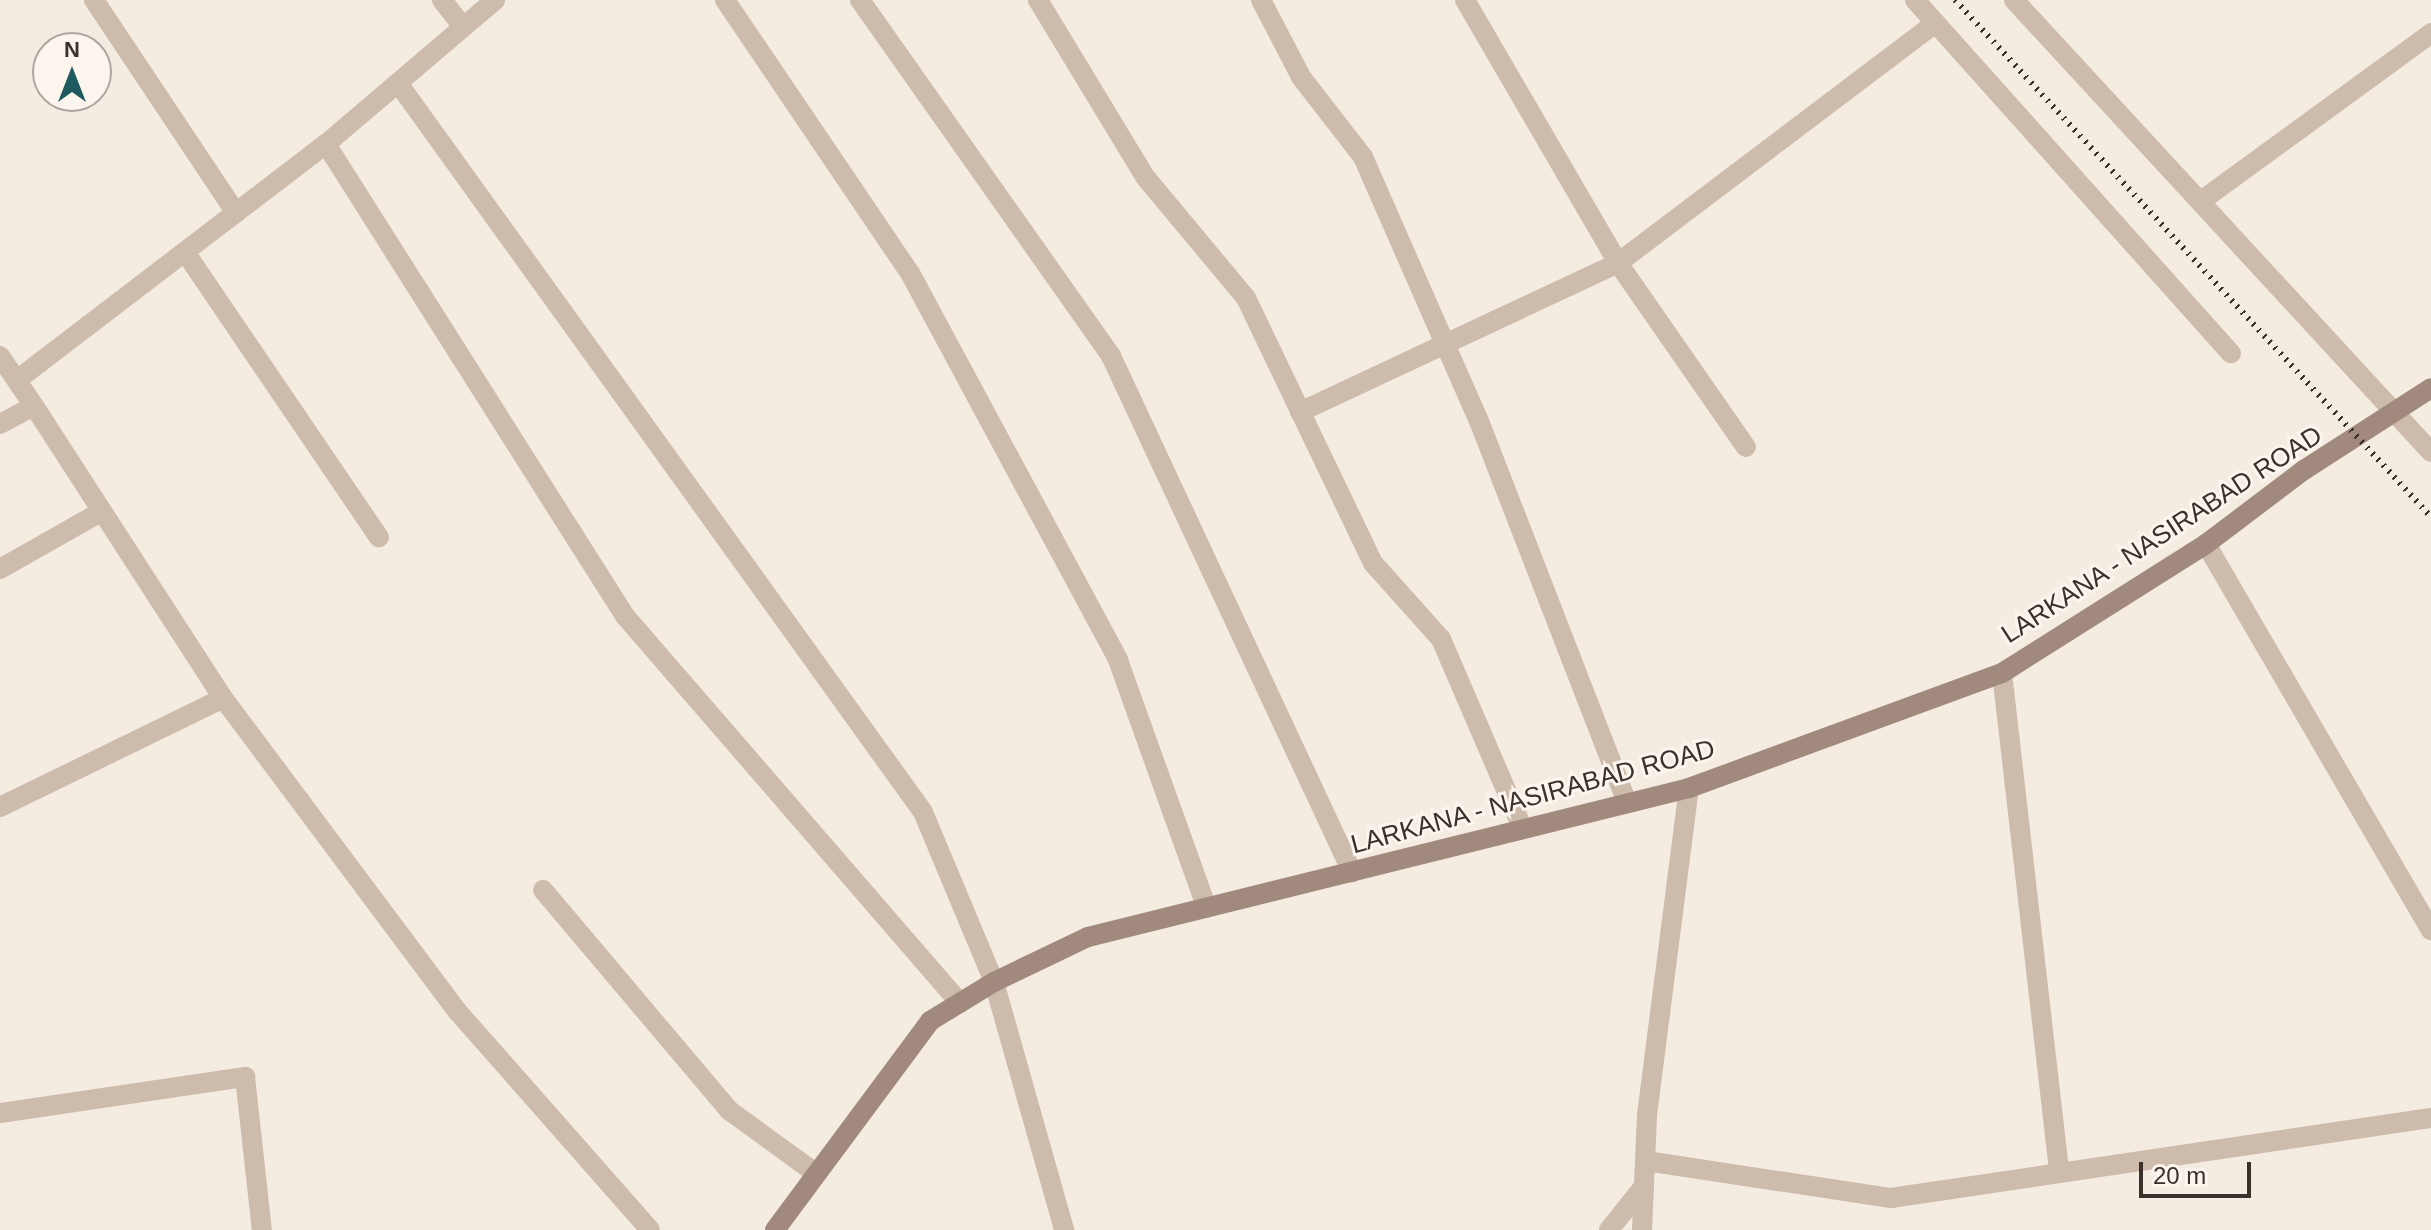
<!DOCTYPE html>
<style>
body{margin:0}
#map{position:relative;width:2431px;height:1230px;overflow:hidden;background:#f4ebe1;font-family:Arial,sans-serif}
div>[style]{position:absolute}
.minor>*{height:20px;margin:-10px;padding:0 10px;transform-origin:10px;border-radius:10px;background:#cdbbac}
.secondary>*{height:20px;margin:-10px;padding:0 10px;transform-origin:10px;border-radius:10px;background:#a18a7d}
.rail>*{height:6px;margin-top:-3px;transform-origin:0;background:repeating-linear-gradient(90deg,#3b302b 0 2px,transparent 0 8px)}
span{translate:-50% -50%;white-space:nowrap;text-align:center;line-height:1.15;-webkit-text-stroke:6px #fbf5ee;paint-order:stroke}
.street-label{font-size:26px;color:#3b302b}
.north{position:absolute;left:32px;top:32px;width:80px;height:80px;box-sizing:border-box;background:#fbf5ee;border:2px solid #aea6a0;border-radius:50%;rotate:0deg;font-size:22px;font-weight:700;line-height:32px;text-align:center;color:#3b302b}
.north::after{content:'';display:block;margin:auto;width:28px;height:36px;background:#1f5a5e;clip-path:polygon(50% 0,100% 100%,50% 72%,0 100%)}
.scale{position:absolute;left:2139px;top:1162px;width:112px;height:36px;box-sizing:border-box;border:4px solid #3b302b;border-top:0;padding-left:10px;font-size:24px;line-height:28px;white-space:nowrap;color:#3b302b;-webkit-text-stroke:6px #fbf5ee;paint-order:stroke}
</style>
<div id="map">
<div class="minor">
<div style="left:94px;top:0;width:256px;rotate:56.3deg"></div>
<div style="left:442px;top:0;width:34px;rotate:52deg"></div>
<div style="left:725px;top:0;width:330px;rotate:55.9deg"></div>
<div style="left:910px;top:273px;width:439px;rotate:61.7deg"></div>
<div style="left:1118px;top:660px;width:263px;rotate:70.3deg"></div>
<div style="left:860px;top:0;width:436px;rotate:54.8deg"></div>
<div style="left:1111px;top:356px;width:570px;rotate:64.96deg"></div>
<div style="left:1038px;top:0;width:208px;rotate:58.8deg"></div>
<div style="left:1146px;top:178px;width:156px;rotate:50.2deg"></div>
<div style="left:1246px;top:298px;width:294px;rotate:64.4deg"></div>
<div style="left:1373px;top:563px;width:102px;rotate:48.2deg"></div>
<div style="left:1441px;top:639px;width:207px;rotate:66.7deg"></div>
<div style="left:1261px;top:0;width:87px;rotate:62.5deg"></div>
<div style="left:1301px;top:77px;width:101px;rotate:52.2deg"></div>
<div style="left:1363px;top:157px;width:288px;rotate:66.3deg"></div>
<div style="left:1479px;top:421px;width:410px;rotate:68.8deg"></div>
<div style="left:1465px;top:0;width:304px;rotate:59.8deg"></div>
<div style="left:1618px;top:263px;width:224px;rotate:55.2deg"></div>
<div style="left:1915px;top:0;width:474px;rotate:48.2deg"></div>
<div style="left:2014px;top:0;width:615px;rotate:47.31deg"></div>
<div style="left:398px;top:83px;width:898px;rotate:54.24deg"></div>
<div style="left:923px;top:812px;width:184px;rotate:67.3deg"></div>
<div style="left:994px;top:982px;width:258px;rotate:74.2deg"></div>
<div style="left:326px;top:144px;width:222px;rotate:-40.4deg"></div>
<div style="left:2201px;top:201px;width:285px;rotate:-36.1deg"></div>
<div style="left:185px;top:252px;width:345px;rotate:55.8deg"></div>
<div style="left:0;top:356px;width:60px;rotate:55.8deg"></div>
<div style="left:17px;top:380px;width:389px;rotate:-37.4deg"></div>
<div style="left:326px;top:144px;width:559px;rotate:57.65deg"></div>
<div style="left:625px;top:616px;width:512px;rotate:49.12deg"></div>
<div style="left:1300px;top:412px;width:351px;rotate:-25.1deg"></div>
<div style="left:1618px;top:263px;width:398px;rotate:-37.1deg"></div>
<div style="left:0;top:424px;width:38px;rotate:-28deg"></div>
<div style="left:34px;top:406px;width:348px;rotate:57.1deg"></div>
<div style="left:2206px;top:544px;width:447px;rotate:59.8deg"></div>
<div style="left:0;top:569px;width:117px;rotate:-29.6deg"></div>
<div style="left:2002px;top:673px;width:500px;rotate:83.46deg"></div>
<div style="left:0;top:807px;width:248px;rotate:-26deg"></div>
<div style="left:223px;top:698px;width:392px;rotate:53.2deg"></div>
<div style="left:458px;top:1012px;width:290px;rotate:48.6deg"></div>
<div style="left:543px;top:890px;width:289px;rotate:49.8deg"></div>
<div style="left:730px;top:1111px;width:104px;rotate:36deg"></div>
<div style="left:0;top:1113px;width:248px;rotate:-8.4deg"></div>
<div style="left:245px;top:1077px;width:154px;rotate:83.7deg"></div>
<div style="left:1646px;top:1161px;width:248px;rotate:8.6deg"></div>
<div style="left:1891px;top:1198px;width:546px;rotate:-8.43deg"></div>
<div style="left:1609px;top:1230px;width:56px;rotate:-51.5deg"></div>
<div style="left:1642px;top:1230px;width:115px;rotate:-87.5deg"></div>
<div style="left:1647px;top:1115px;width:330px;rotate:-82.7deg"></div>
</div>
<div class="secondary">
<div style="left:775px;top:1230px;width:260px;rotate:-53.4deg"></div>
<div style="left:930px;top:1021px;width:75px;rotate:-31.4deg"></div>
<div style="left:994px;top:982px;width:104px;rotate:-25.6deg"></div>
<div style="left:1088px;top:937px;width:619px;rotate:-13.92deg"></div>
<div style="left:1689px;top:788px;width:333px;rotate:-20.2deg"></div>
<div style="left:2002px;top:673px;width:241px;rotate:-32.3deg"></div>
<div style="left:2206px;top:544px;width:123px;rotate:-37.1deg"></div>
<div style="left:2304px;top:470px;width:151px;rotate:-32.8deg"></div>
</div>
<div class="rail">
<div style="left:1955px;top:0;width:703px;rotate:47.36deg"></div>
</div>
<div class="street-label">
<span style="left:2162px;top:535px;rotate:-33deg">LARKANA - NASIRABAD ROAD</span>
<span style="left:1533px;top:797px;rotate:-15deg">LARKANA - NASIRABAD ROAD</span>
</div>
<div class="north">N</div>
<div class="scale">20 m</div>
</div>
